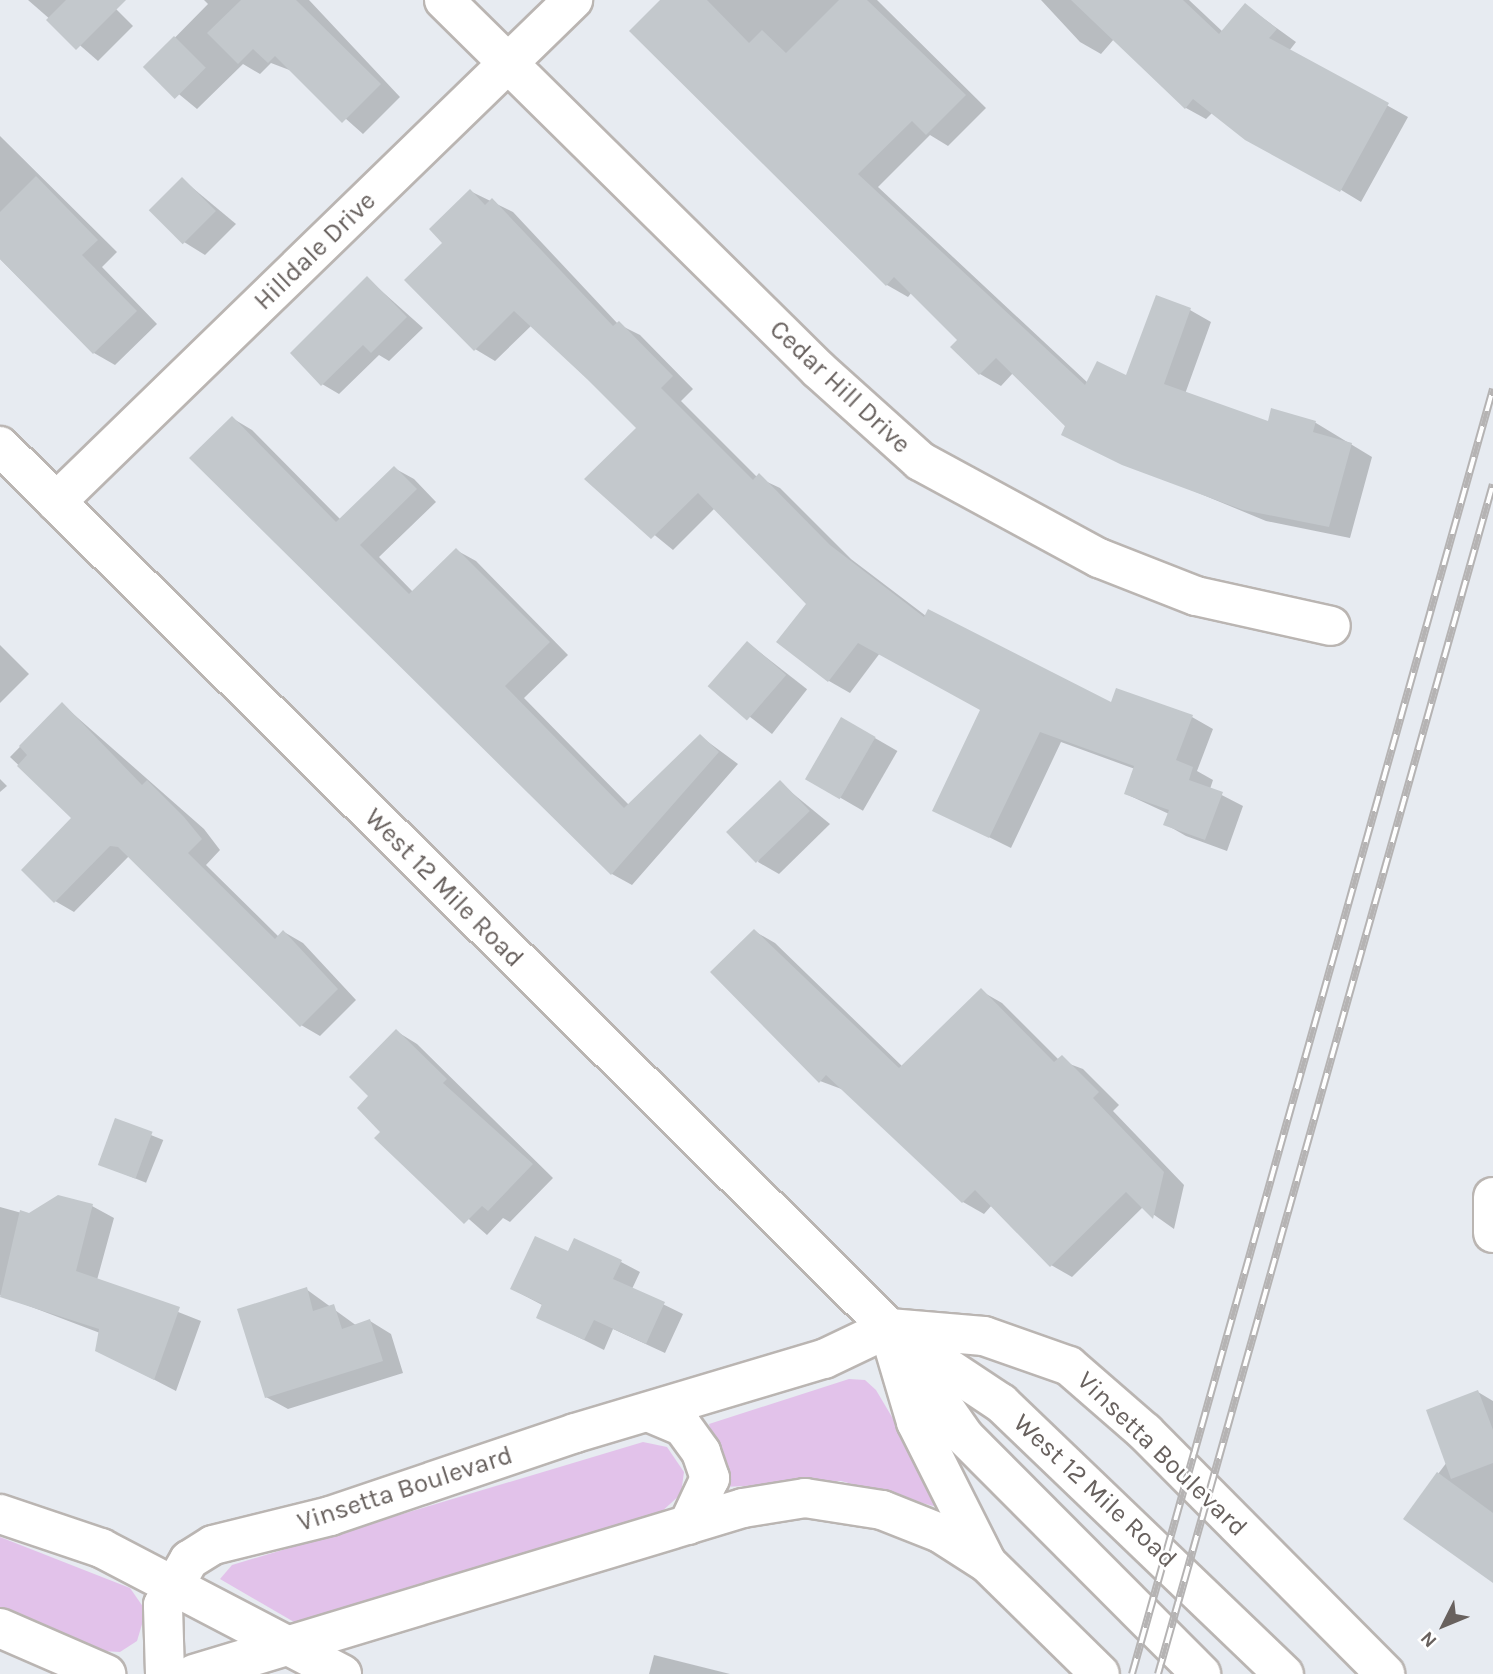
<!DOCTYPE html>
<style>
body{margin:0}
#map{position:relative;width:1493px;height:1674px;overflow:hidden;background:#e7ebf1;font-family:Karla,sans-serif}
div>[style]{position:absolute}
.green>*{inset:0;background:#e2c2ea}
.shadow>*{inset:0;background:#0003;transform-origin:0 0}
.building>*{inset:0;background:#c3c8cc;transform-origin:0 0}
.roads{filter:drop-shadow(2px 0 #bab5b2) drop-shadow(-2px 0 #bab5b2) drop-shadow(0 2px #bab5b2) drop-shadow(0 -2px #bab5b2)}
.minor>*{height:38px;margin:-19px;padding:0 19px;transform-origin:19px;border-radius:19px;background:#fff}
.secondary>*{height:38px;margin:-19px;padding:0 19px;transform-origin:19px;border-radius:19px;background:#fff}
.rail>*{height:8px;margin-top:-4px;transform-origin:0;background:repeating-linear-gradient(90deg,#fff 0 16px,#b5b3b3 0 32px);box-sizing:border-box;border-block:2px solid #b5b3b3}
span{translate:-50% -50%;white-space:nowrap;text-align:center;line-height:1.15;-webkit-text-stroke:5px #fff;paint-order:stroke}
.street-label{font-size:26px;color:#68615e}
.north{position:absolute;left:1409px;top:1590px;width:70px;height:70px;-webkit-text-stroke:5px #fff;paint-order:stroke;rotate:227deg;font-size:19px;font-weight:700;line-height:28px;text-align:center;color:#68615e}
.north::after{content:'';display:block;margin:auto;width:24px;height:32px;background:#68615e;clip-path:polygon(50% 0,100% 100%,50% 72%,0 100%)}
</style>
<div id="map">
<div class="green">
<div style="clip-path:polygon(849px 1379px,865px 1380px,876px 1390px,940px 1498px,937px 1507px,841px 1481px,724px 1487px,709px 1424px)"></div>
<div style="clip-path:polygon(643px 1442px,667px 1447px,684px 1472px,681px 1494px,659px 1514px,294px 1622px,220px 1579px,232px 1565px)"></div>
<div style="clip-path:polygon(0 1537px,130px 1588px,146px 1611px,137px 1641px,120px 1652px,102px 1651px,0 1610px)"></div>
</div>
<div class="shadow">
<div style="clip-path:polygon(28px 0,107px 0,133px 26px,98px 61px)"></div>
<div style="clip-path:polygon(204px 0,309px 0,400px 97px,363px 134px,292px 71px,271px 63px,260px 74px,243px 64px,197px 109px,146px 67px,208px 4px)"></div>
<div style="clip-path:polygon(662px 0,877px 0,986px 108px,948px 146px,930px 135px,878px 187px,1088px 383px,1127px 377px,1190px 310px,1211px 322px,1185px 394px,1269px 423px,1272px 411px,1316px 423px,1372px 457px,1350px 538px,1266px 521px,1085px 446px,1013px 373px,1001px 386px,980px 374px,960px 340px,912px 292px,908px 297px,887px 285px)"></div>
<div style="clip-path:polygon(1041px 0,1189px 0,1223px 32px,1245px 5px,1296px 42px,1289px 51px,1408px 117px,1361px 202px,1213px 112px,1206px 119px,1186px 108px,1114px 39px,1101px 54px,1080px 42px)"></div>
<div style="clip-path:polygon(0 136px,117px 252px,102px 267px,157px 324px,115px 365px,94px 353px,0 259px)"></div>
<div style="clip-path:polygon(182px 179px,236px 224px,205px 255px,184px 242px)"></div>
<div style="clip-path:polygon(470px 191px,513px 212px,618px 324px,640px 335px,693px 389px,681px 401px,757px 477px,780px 488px,851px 559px,926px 616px,1112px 705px,1192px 717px,1213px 729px,1197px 771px,1213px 780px,1210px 789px,1243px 806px,1227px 851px,1186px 836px,1165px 824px,1169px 814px,1126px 794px,1135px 769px,1061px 742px,1011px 848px,934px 810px,982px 709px,880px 653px,850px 693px,829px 681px,808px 604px,715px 508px,673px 550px,586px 479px,638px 428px,532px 325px,495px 361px,475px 349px,445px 243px)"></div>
<div style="clip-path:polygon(367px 278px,423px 328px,389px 361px,379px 355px,339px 394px,322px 384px)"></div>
<div style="clip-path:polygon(232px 418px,252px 430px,341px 520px,394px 468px,414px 479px,436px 502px,379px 557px,413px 592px,456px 550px,476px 561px,568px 655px,524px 698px,629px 805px,700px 736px,738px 764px,632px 885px,612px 874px,192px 458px)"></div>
<div style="left:748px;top:643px;width:75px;height:57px;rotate:38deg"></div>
<div style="clip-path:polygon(0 645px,29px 674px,0 703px)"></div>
<div style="clip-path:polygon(62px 704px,204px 829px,220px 850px,206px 865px,279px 937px,284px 932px,303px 943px,356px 1000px,320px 1036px,301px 1025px,129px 856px,74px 912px,55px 901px,74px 818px,10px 757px)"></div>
<div style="left:842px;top:719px;width:64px;height:69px;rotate:30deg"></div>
<div style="clip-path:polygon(0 779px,7px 786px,0 792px)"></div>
<div style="clip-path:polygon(780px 783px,830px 824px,779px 874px,758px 862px)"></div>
<div style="clip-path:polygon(754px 931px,775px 943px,903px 1067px,981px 991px,1002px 1003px,1059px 1060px,1083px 1069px,1119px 1105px,1113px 1111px,1184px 1185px,1174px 1229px,1143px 1207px,1072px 1277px,1051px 1265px,992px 1205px,984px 1214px,963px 1202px,844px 1090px,820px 1081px)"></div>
<div style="clip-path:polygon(396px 1031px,417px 1044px,553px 1178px,510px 1222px,503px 1218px,487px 1235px,377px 1138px,383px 1132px,371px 1096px)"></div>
<div style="left:116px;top:1121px;width:51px;height:46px;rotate:22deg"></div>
<div style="clip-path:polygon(92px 1206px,114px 1218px,97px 1280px,201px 1321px,176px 1391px,97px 1350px,100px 1333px,0 1295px,0 1207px,29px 1215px)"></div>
<div style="clip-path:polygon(569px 1254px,621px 1262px,640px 1272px,632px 1289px,683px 1314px,665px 1353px,613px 1329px,604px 1350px,538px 1317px,544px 1306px,512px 1289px)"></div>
<div style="clip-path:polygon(306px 1289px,357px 1326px,370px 1321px,391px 1334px,403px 1373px,288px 1409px,266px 1397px)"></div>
<div style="clip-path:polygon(1478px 1392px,1493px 1401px,1493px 1582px,1405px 1518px,1447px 1462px)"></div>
<div style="clip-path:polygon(654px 1655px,730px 1674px,649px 1674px)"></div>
</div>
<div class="building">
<div style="clip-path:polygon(66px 0,126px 0,76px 50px,46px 20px)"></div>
<div style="clip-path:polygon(241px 0,296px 0,381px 84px,342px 123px,275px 56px,268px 63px,253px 49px,238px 64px,207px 33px)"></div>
<div style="clip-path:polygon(660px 0,707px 0,749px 43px,762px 30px,786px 53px,839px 0,867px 0,966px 95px,926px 135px,912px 121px,858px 174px,1085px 385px,1097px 361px,1126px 375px,1156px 295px,1191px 308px,1164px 384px,1268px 421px,1271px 408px,1316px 421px,1313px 432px,1352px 443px,1329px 527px,1243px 510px,1122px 465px,1061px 435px,1065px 426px,996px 358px,979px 375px,950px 347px,957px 340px,894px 277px,886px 286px,629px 31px)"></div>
<div style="clip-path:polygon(1071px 0,1183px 0,1219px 34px,1245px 3px,1277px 29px,1269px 38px,1389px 103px,1340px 192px,1245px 140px,1193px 99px,1185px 109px)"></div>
<div style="left:174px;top:36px;width:45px;height:44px;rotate:45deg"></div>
<div style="clip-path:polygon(36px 176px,98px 240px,82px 255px,137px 311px,93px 354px,0 259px,0 212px)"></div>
<div style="left:182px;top:177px;width:48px;height:47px;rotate:45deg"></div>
<div style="clip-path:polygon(470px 189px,485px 205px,492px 198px,613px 326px,619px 321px,673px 376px,661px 388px,753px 480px,759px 473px,830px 545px,924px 617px,928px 609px,1111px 702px,1116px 688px,1193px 715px,1176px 760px,1193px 767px,1189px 780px,1223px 792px,1205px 840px,1163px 825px,1169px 810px,1124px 794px,1134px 766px,1040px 732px,989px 838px,932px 811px,980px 710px,858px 643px,828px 682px,776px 642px,806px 604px,698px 493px,651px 539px,584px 479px,636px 428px,587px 379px,514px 311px,474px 351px,404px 280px,442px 243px,429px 229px)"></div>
<div style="clip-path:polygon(367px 276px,407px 317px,371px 353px,363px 345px,321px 386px,290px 353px)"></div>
<div style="clip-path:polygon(232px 416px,336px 522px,394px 466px,417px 489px,360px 545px,409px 594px,456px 548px,550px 642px,505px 686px,624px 808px,700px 734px,719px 752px,611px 875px,189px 458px)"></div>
<div style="left:747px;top:641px;width:52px;height:60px;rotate:41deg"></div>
<div style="clip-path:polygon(62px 702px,142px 785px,147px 780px,184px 817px,202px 839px,188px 853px,275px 939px,283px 930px,338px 989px,300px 1027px,118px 847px,110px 846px,54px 903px,21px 870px,71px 818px,17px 766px,27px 755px,19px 746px)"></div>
<div style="left:841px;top:717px;width:40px;height:72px;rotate:30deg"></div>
<div style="left:780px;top:780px;width:43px;height:75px;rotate:46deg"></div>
<div style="clip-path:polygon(754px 929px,899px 1068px,981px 988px,1054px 1062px,1062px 1055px,1099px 1092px,1093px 1098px,1164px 1172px,1153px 1219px,1126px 1192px,1050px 1267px,975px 1190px,962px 1203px,826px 1075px,819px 1083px,710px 972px)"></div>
<div style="clip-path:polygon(396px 1029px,447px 1079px,443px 1083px,533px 1164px,488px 1211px,482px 1206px,464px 1224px,374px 1138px,380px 1132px,357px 1108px,368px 1096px,349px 1077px)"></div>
<div style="left:115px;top:1118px;width:40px;height:50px;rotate:20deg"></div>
<div style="clip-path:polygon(58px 1195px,93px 1204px,76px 1271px,180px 1307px,154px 1380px,95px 1351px,99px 1329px,0 1297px,20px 1210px,29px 1213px)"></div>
<div style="clip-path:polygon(535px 1236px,568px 1251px,574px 1238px,622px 1260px,613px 1279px,665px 1302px,646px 1344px,594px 1320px,584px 1340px,536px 1318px,542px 1304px,510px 1289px)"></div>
<div style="clip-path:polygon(307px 1287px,313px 1311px,334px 1304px,342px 1329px,370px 1319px,383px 1361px,265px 1398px,237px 1309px)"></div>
<div style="clip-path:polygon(1478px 1390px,1493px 1430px,1493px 1463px,1451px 1479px,1426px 1410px)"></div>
<div style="clip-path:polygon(1437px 1472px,1493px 1513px,1493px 1583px,1403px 1519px)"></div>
</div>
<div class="roads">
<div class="minor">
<div style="left:444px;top:0;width:527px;rotate:44.62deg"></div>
<div style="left:819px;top:370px;width:136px;rotate:42deg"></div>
<div style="left:920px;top:461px;width:204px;rotate:28.5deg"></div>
<div style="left:1099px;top:558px;width:104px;rotate:21.4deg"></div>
<div style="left:1196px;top:596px;width:138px;rotate:12.5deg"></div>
<div style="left:56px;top:502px;width:721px;rotate:-44.16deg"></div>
<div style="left:1493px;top:1197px;width:36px;rotate:90deg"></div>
<div style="left:890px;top:1334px;width:92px;rotate:73.5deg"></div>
<div style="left:916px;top:1422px;width:156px;rotate:63.3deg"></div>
<div style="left:648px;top:1412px;width:38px;rotate:23deg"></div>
<div style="left:683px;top:1427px;width:31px;rotate:54deg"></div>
<div style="left:701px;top:1452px;width:28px;rotate:71deg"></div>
<div style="left:710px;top:1478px;width:52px;rotate:115.1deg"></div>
<div style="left:0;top:1514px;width:107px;rotate:18.6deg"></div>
<div style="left:101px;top:1548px;width:272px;rotate:27.6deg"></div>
<div style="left:0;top:1628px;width:116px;rotate:23.5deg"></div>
<div style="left:165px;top:1674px;width:69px;rotate:-91.7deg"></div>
<div style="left:163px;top:1605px;width:52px;rotate:-60deg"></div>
<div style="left:189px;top:1560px;width:28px;rotate:-32deg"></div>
<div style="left:213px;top:1545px;width:121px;rotate:-13.9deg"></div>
<div style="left:330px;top:1516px;width:259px;rotate:-18.7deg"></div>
<div style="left:575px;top:1433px;width:260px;rotate:-16.6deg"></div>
<div style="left:824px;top:1359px;width:72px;rotate:-25.5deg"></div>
<div style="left:889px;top:1328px;width:95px;rotate:4.8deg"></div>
<div style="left:984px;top:1336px;width:90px;rotate:19.4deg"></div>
<div style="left:1069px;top:1366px;width:101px;rotate:41deg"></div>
<div style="left:1145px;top:1432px;width:341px;rotate:45.2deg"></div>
<div style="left:194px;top:1674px;width:574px;rotate:-16.82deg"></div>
<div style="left:743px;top:1508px;width:63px;rotate:-9.2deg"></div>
<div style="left:805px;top:1498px;width:78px;rotate:8.9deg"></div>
<div style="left:882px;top:1510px;width:62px;rotate:21.6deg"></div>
<div style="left:940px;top:1533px;width:56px;rotate:32.6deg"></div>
<div style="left:987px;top:1563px;width:158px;rotate:44.5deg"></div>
</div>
<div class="secondary">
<div style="left:0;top:446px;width:1252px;rotate:44.77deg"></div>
<div style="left:889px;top:1328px;width:131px;rotate:55.2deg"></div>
<div style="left:964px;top:1436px;width:336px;rotate:45.1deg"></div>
<div style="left:906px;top:1340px;width:114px;rotate:33.6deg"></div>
<div style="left:1001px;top:1403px;width:392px;rotate:43.8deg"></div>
</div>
</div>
<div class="rail">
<div style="left:1132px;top:1674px;width:1335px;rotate:-74.31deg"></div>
<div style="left:1158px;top:1674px;width:1236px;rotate:-74.28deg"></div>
</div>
<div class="street-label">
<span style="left:315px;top:251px;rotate:-44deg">Hilldale Drive</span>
<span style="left:840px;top:387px;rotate:43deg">Cedar Hill Drive</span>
<span style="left:444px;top:888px;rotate:45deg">West 12 Mile Road</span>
<span style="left:1162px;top:1454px;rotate:44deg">Vinsetta Boulevard</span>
<span style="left:405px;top:1489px;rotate:-18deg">Vinsetta Boulevard</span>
<span style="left:1095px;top:1491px;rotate:43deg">West 12 Mile Road</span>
</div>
<div class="north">N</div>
</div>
